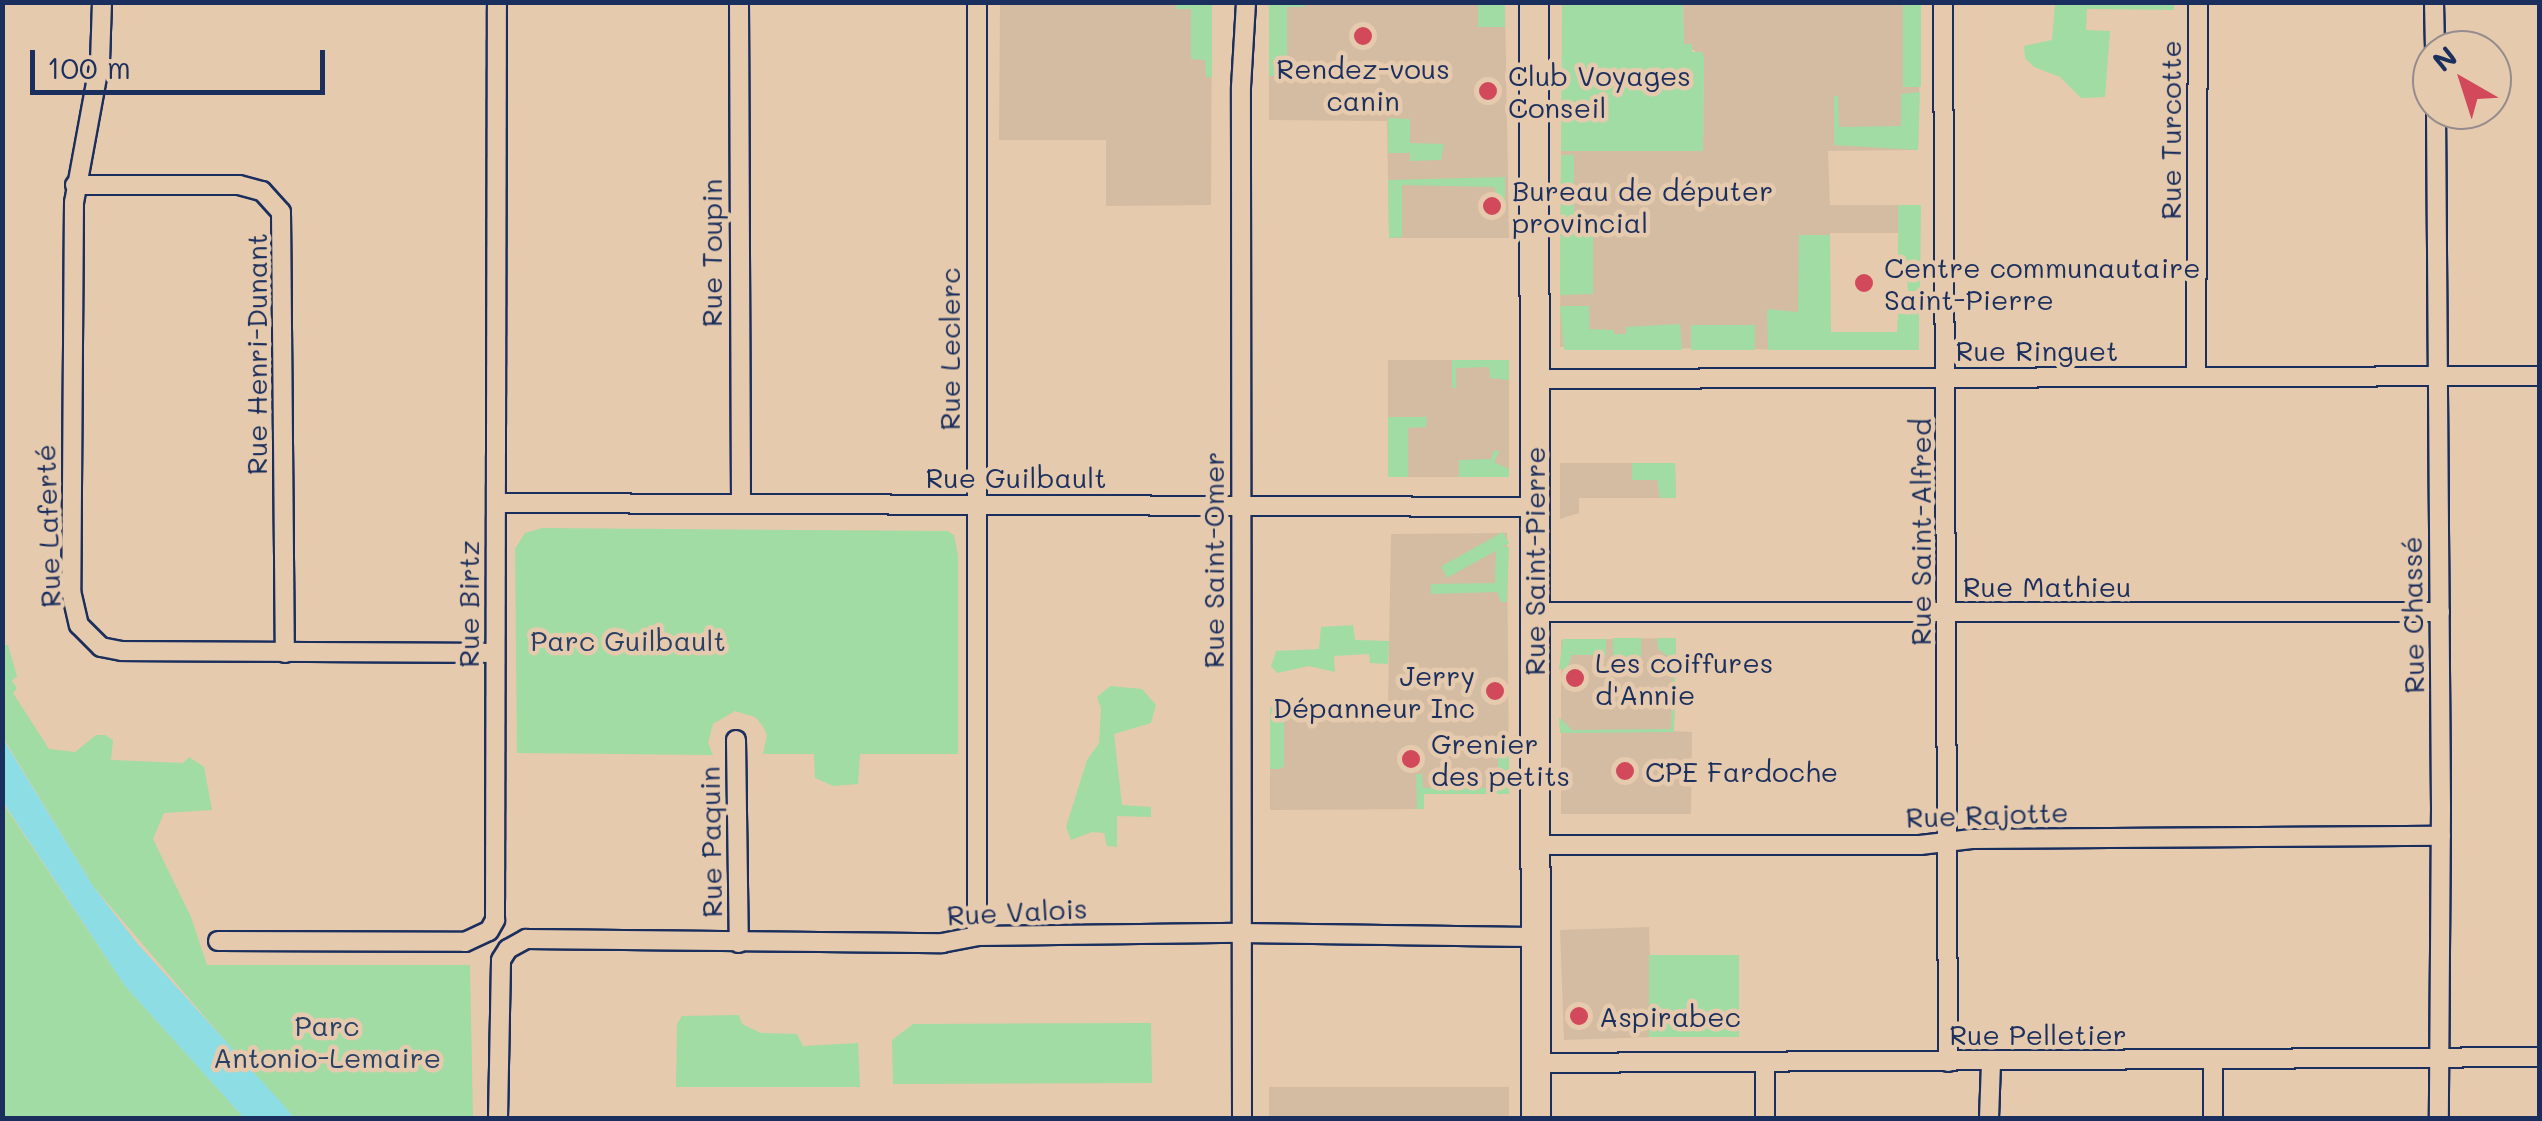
<!DOCTYPE html>
<meta charset="utf-8">
<style>
body{margin:0}
#map{position:relative;width:2542px;height:1121px;overflow:hidden;background:#e6caad;font-family:Mali,sans-serif}
div>[style]{position:absolute}
.built>*{inset:0;background:#d4bca2;transform-origin:0 0}
.green>*{inset:0;background:#a0dca3;transform-origin:0 0}
.water>*{inset:0;background:#8cdee4}
.roads{filter:drop-shadow(2px 0 #1b2f5e) drop-shadow(-2px 0 #1b2f5e) drop-shadow(0 2px #1b2f5e) drop-shadow(0 -2px #1b2f5e)}
.minor>*{height:18px;margin:-9px;padding:0 9px;transform-origin:9px;border-radius:9px;background:#e6caad}
.primary>*{height:28px;margin:-14px;padding:0 14px;transform-origin:14px;border-radius:14px;background:#e6caad}
.dots>*{width:28px;height:28px;translate:-50% -50%;box-sizing:border-box;border:5px solid #e6caad;border-radius:50%}
span{translate:-50% -50%;white-space:nowrap;text-align:center;line-height:1.15;-webkit-text-stroke:9px #e6caad;paint-order:stroke}
.poi-label{font-size:28px;color:#1b2f5e}
.left{translate:0 -50%;text-align:left}
.right{translate:-100% -50%;text-align:right}
.street-label{font-size:28px;color:#1b2f5e}
.park-label{font-size:28px;color:#284065}
.frame{position:absolute;inset:0;border:5px solid #1b2f5e;pointer-events:none}
.north{position:absolute;left:2412px;top:30px;width:100px;height:100px;box-sizing:border-box;background:#e6caad;border:2px solid #958c8d;border-radius:50%;rotate:321deg;font-size:28px;font-weight:700;line-height:40px;text-align:center;color:#1b2f5e}
.north::after{content:'';display:block;margin:auto;width:35px;height:45px;background:#d1495b;clip-path:polygon(50% 0,100% 100%,50% 72%,0 100%)}
.scale{position:absolute;left:30px;top:50px;width:295px;height:45px;box-sizing:border-box;border:5px solid #1b2f5e;border-top:0;padding-left:12px;font-size:30px;line-height:35px;white-space:nowrap;color:#1b2f5e;-webkit-text-stroke:8px #e6caad;paint-order:stroke}
</style>
<div id="map">
<div class="built">
<div style="clip-path:polygon(1000px 3px,1212px 3px,1211px 205px,1106px 206px,1106px 140px,999px 140px)"></div>
<div style="clip-path:polygon(1269px 3px,1505px 3px,1509px 238px,1389px 238px,1387px 121px,1269px 120px)"></div>
<div style="clip-path:polygon(1683px 3px,1921px 3px,1918px 150px,1828px 151px,1830px 205px,1921px 205px,1898px 233px,1830px 233px,1830px 350px,1560px 347px,1561px 151px,1703px 150px,1704px 57px,1684px 44px)"></div>
<div style="left:1388px;top:360px;width:121px;height:117px"></div>
<div style="clip-path:polygon(1560px 463px,1675px 463px,1676px 498px,1579px 498px,1579px 513px,1560px 519px)"></div>
<div style="clip-path:polygon(1507px 533px,1509px 794px,1424px 794px,1424px 809px,1270px 810px,1270px 707px,1388px 705px,1391px 534px)"></div>
<div style="clip-path:polygon(1676px 638px,1674px 731px,1692px 732px,1691px 814px,1561px 814px,1561px 640px)"></div>
<div style="left:1649px;top:927px;width:110px;height:89px;rotate:88deg"></div>
<div style="left:1509px;top:1087px;width:31px;height:240px;rotate:90deg"></div>
</div>
<div class="green">
<div style="clip-path:polygon(1176px 3px,1212px 3px,1212px 77px,1206px 77px,1205px 60px,1191px 59px,1191px 9px,1176px 9px)"></div>
<div style="clip-path:polygon(1269px 3px,1305px 3px,1305px 7px,1287px 7px,1287px 76px,1269px 76px)"></div>
<div style="left:1478px;top:3px;width:27px;height:24px"></div>
<div style="clip-path:polygon(1562px 3px,1683px 3px,1684px 44px,1692px 44px,1692px 52px,1702px 52px,1704px 57px,1703px 151px,1561px 151px)"></div>
<div style="left:1903px;top:3px;width:18px;height:84px"></div>
<div style="clip-path:polygon(2055px 3px,2174px 3px,2174px 10px,2087px 9px,2086px 30px,2110px 31px,2105px 97px,2081px 98px,2060px 77px,2034px 67px,2025px 58px,2024px 46px,2052px 40px)"></div>
<div style="clip-path:polygon(1920px 92px,1918px 150px,1834px 145px,1834px 96px,1838px 96px,1839px 127px,1901px 126px,1901px 94px)"></div>
<div style="clip-path:polygon(1388px 118px,1410px 119px,1410px 143px,1444px 144px,1441px 160px,1410px 161px,1410px 153px,1388px 153px)"></div>
<div style="clip-path:polygon(1561px 155px,1574px 155px,1574px 214px,1593px 215px,1593px 294px,1560px 295px)"></div>
<div style="clip-path:polygon(1505px 177px,1505px 203px,1496px 203px,1495px 187px,1402px 185px,1402px 237px,1389px 238px,1388px 180px)"></div>
<div style="clip-path:polygon(1898px 205px,1921px 205px,1920px 291px,1908px 291px,1907px 276px,1898px 276px)"></div>
<div style="clip-path:polygon(1799px 235px,1830px 235px,1831px 332px,1897px 332px,1898px 314px,1908px 314px,1908px 303px,1919px 302px,1919px 350px,1768px 350px,1767px 309px,1798px 312px)"></div>
<div style="clip-path:polygon(1560px 306px,1589px 306px,1589px 329px,1614px 330px,1614px 334px,1626px 334px,1626px 327px,1680px 324px,1682px 350px,1564px 350px)"></div>
<div style="left:1691px;top:325px;width:64px;height:25px"></div>
<div style="clip-path:polygon(1452px 360px,1509px 360px,1509px 380px,1490px 378px,1489px 367px,1456px 368px,1456px 388px,1452px 388px)"></div>
<div style="clip-path:polygon(1388px 417px,1427px 417px,1426px 427px,1408px 428px,1408px 477px,1388px 477px)"></div>
<div style="clip-path:polygon(1493px 451px,1500px 451px,1494px 462px,1509px 469px,1509px 477px,1459px 477px,1459px 460px,1492px 459px)"></div>
<div style="clip-path:polygon(1632px 463px,1675px 463px,1676px 498px,1660px 498px,1657px 480px,1632px 480px)"></div>
<div style="clip-path:polygon(542px 528px,947px 531px,954px 535px,958px 556px,958px 754px,860px 754px,858px 784px,833px 786px,815px 778px,814px 754px,763px 754px,767px 735px,762px 725px,755px 717px,735px 711px,713px 724px,708px 743px,713px 755px,517px 753px,515px 549px,525px 533px)"></div>
<div style="left:1503px;top:532px;width:13px;height:71px;rotate:61deg"></div>
<div style="clip-path:polygon(1496px 547px,1509px 547px,1507px 602px,1501px 602px,1497px 592px,1431px 594px,1431px 584px,1495px 583px)"></div>
<div style="clip-path:polygon(1353px 625px,1355px 640px,1389px 641px,1388px 664px,1370px 663px,1369px 654px,1334px 656px,1335px 672px,1309px 666px,1277px 673px,1271px 666px,1276px 651px,1319px 649px,1321px 627px)"></div>
<div style="left:1641px;top:638px;width:34px;height:28px;rotate:90deg"></div>
<div style="clip-path:polygon(1657px 638px,1676px 638px,1674px 732px,1560px 733px,1559px 717px,1572px 730px,1671px 729px,1673px 660px,1658px 649px)"></div>
<div style="clip-path:polygon(1563px 639px,1606px 639px,1606px 655px,1572px 655px,1567px 669px,1559px 669px)"></div>
<div style="clip-path:polygon(3px 645px,8px 645px,17px 676px,12px 681px,17px 688px,13px 693px,49px 749px,75px 752px,96px 735px,105px 735px,113px 740px,111px 760px,183px 763px,189px 757px,204px 767px,212px 810px,164px 813px,153px 839px,191px 917px,207px 965px,470px 965px,473px 1118px,295px 1118px,275px 1099px,93px 886px,3px 737px)"></div>
<div style="clip-path:polygon(1110px 686px,1142px 689px,1156px 705px,1151px 723px,1114px 734px,1122px 805px,1151px 807px,1151px 817px,1117px 816px,1117px 847px,1107px 846px,1104px 833px,1092px 832px,1071px 840px,1066px 827px,1087px 760px,1099px 743px,1101px 709px,1097px 697px)"></div>
<div style="clip-path:polygon(1270px 707px,1284px 707px,1284px 766px,1280px 769px,1270px 769px)"></div>
<div style="clip-path:polygon(1498px 755px,1509px 755px,1509px 794px,1424px 794px,1424px 809px,1417px 809px,1416px 774px,1422px 774px,1423px 788px,1498px 788px)"></div>
<div style="clip-path:polygon(2px 802px,125px 986px,244px 1118px,3px 1118px)"></div>
<div style="left:1649px;top:955px;width:90px;height:82px"></div>
<div style="clip-path:polygon(739px 1015px,742px 1024px,761px 1033px,797px 1034px,803px 1046px,858px 1043px,860px 1087px,676px 1087px,677px 1024px,682px 1016px)"></div>
<div style="clip-path:polygon(1151px 1023px,1152px 1083px,893px 1084px,892px 1040px,913px 1024px)"></div>
</div>
<div class="water">
<div style="clip-path:polygon(2px 737px,93px 886px,137px 943px,295px 1118px,244px 1118px,125px 986px,3px 802px)"></div>
</div>
<div class="roads">
<div class="minor">
<div style="left:102px;top:2px;width:59px;rotate:91.9deg"></div>
<div style="left:100px;top:61px;width:143px;rotate:100.4deg"></div>
<div style="left:74px;top:202px;width:389px;rotate:90.4deg"></div>
<div style="left:71px;top:591px;width:35px;rotate:77deg"></div>
<div style="left:79px;top:625px;width:31px;rotate:45deg"></div>
<div style="left:101px;top:647px;width:21px;rotate:11deg"></div>
<div style="left:122px;top:651px;width:373px;rotate:0.3deg"></div>
<div style="left:739px;top:2px;width:501px;rotate:89.77deg"></div>
<div style="left:1943px;top:2px;width:1060px;rotate:89.73deg"></div>
<div style="left:2434px;top:2px;width:48px;rotate:88.8deg"></div>
<div style="left:2436px;top:110px;width:698px;rotate:89.59deg"></div>
<div style="left:2441px;top:808px;width:310px;rotate:90.4deg"></div>
<div style="left:75px;top:185px;width:164px"></div>
<div style="left:239px;top:185px;width:24px;rotate:15deg"></div>
<div style="left:262px;top:191px;width:28px;rotate:48deg"></div>
<div style="left:281px;top:212px;width:441px;rotate:89.5deg"></div>
<div style="left:2196px;top:377px;width:375px;rotate:-89.7deg"></div>
<div style="left:1535px;top:379px;width:1005px;rotate:-0.17deg"></div>
<div style="left:497px;top:503px;width:1038px;rotate:0.22deg"></div>
<div style="left:1534px;top:612px;width:906px"></div>
<div style="left:736px;top:740px;width:203px;rotate:89.2deg"></div>
<div style="left:1535px;top:845px;width:385px"></div>
<div style="left:1920px;top:845px;width:52px;rotate:-6.6deg"></div>
<div style="left:1972px;top:839px;width:469px;rotate:-0.4deg"></div>
<div style="left:977px;top:936px;width:934px;rotate:-90deg"></div>
<div style="left:218px;top:941px;width:247px;rotate:0.2deg"></div>
<div style="left:465px;top:942px;width:26px;rotate:-25deg"></div>
<div style="left:489px;top:931px;width:13px;rotate:-61deg"></div>
<div style="left:495px;top:920px;width:918px;rotate:-89.88deg"></div>
<div style="left:1536px;top:1063px;width:1004px;rotate:-0.34deg"></div>
<div style="left:498px;top:1118px;width:158px;rotate:-88.9deg"></div>
<div style="left:501px;top:960px;width:13px;rotate:-58deg"></div>
<div style="left:508px;top:949px;width:21px;rotate:-29deg"></div>
<div style="left:526px;top:939px;width:416px;rotate:0.6deg"></div>
<div style="left:942px;top:943px;width:36px;rotate:-11deg"></div>
<div style="left:977px;top:936px;width:264px;rotate:-0.7deg"></div>
<div style="left:1241px;top:933px;width:295px;rotate:0.8deg"></div>
<div style="left:1242px;top:1118px;width:1031px;rotate:-90.06deg"></div>
<div style="left:1241px;top:87px;width:85px;rotate:-86.6deg"></div>
<div style="left:1765px;top:1118px;width:54px;rotate:-90deg"></div>
<div style="left:1989px;top:1118px;width:55px;rotate:-87.9deg"></div>
<div style="left:2213px;top:1118px;width:57px;rotate:-90deg"></div>
</div>
<div class="primary">
<div style="left:1534px;top:2px;width:1116px;rotate:89.9deg"></div>
</div>
</div>
<div class="dots">
<div style="left:1363px;top:36px;background:#d1495b"></div>
<div style="left:1488px;top:91px;background:#d1495b"></div>
<div style="left:1492px;top:206px;background:#d1495b"></div>
<div style="left:1864px;top:283px;background:#d1495b"></div>
<div style="left:1575px;top:678px;background:#d1495b"></div>
<div style="left:1495px;top:691px;background:#d1495b"></div>
<div style="left:1411px;top:759px;background:#d1495b"></div>
<div style="left:1625px;top:771px;background:#d1495b"></div>
<div style="left:1579px;top:1016px;background:#d1495b"></div>
</div>
<div class="poi-label">
<span style="left:1363px;top:84px">Rendez-vous<br>canin</span>
<span class="left" style="left:1508px;top:91px">Club Voyages<br>Conseil</span>
<span class="left" style="left:1512px;top:206px">Bureau de députer<br>provincial</span>
<span class="left" style="left:1884px;top:283px">Centre communautaire<br>Saint-Pierre</span>
<span class="left" style="left:1595px;top:678px">Les coiffures<br>d'Annie</span>
<span class="right" style="left:1475px;top:691px">Jerry<br>Dépanneur Inc</span>
<span class="left" style="left:1431px;top:759px">Grenier<br>des petits</span>
<span class="left" style="left:1645px;top:771px">CPE Fardoche</span>
<span class="left" style="left:1599px;top:1016px">Aspirabec</span>
</div>
<div class="street-label">
<span style="left:2170px;top:130px;rotate:-90deg">Rue Turcotte</span>
<span style="left:711px;top:253px;rotate:-90deg">Rue Toupin</span>
<span style="left:949px;top:349px;rotate:-90deg">Rue Leclerc</span>
<span style="left:2037px;top:350px">Rue Ringuet</span>
<span style="left:256px;top:354px;rotate:-90deg">Rue Henri-Dunant</span>
<span style="left:1016px;top:477px">Rue Guilbault</span>
<span style="left:47px;top:526px;rotate:-92deg">Rue Laferté</span>
<span style="left:1920px;top:532px;rotate:-90deg">Rue Saint-Alfred</span>
<span style="left:1213px;top:560px;rotate:-90deg">Rue Saint-Omer</span>
<span style="left:1534px;top:561px;rotate:-90deg">Rue Saint-Pierre</span>
<span style="left:2047px;top:586px">Rue Mathieu</span>
<span style="left:468px;top:604px;rotate:-90deg">Rue Birtz</span>
<span style="left:2412px;top:615px;rotate:-91deg">Rue Chassé</span>
<span style="left:1987px;top:814px;rotate:-2deg">Rue Rajotte</span>
<span style="left:710px;top:842px;rotate:-91deg">Rue Paquin</span>
<span style="left:1017px;top:911px;rotate:-3deg">Rue Valois</span>
<span style="left:2038px;top:1034px">Rue Pelletier</span>
</div>
<div class="park-label">
<span style="left:628px;top:640px">Parc Guilbault</span>
<span style="left:327px;top:1041px">Parc<br>Antonio-Lemaire</span>
</div>
<div class="frame"></div>
<div class="north">N</div>
<div class="scale">100 m</div>
</div>
